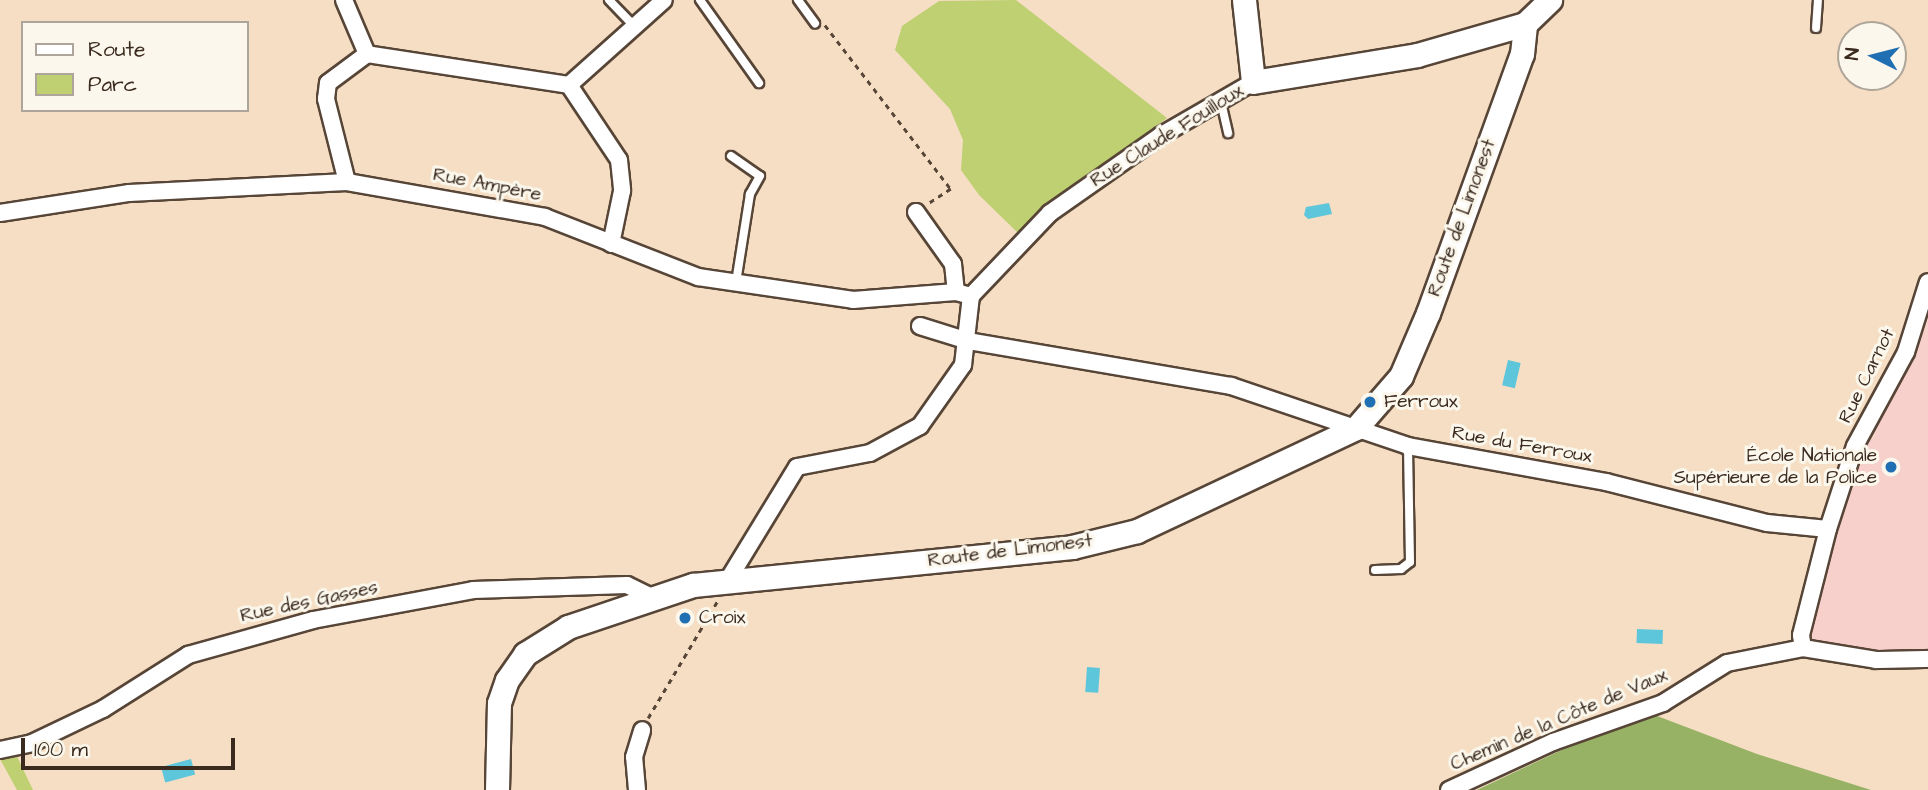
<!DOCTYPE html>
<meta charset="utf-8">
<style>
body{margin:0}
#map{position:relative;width:1928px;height:790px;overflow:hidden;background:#f5dec3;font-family:"Architects Daughter",sans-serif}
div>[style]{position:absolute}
.built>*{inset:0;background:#f7d0cc}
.green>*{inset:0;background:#bfd073}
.forest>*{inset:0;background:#97b265}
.water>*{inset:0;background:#5ec6db;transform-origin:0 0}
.path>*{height:2.5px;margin-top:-1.25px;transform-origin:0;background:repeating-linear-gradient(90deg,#574537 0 5px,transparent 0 10px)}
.roads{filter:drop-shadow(2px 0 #574537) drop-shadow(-2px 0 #574537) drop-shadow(0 2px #574537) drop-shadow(0 -2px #574537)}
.lane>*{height:8px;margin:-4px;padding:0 4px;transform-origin:4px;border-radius:4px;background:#fff}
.street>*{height:16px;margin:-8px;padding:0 8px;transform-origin:8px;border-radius:8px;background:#fff}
.secondary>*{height:23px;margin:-11.5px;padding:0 11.5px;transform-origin:11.5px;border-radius:11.5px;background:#fff}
.dots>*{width:19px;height:19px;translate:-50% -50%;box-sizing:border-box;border:4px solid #fbf7ec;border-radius:50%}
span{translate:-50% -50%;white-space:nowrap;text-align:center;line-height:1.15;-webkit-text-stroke:6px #fbf7ec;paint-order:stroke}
.street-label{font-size:19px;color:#3b2a1e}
.poi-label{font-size:19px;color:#3b2a1e}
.left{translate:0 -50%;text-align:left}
.right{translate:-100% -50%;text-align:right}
.legend{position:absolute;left:21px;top:21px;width:228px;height:91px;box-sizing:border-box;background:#fbf7ec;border:2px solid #aea59a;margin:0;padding:9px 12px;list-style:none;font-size:21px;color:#3b2a1e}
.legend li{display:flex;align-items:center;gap:14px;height:35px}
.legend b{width:35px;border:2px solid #aea59a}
.north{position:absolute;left:1837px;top:21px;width:70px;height:70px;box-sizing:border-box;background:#fbf7ec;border:2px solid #aea59a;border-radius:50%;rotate:276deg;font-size:19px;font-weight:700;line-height:28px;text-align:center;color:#3b2a1e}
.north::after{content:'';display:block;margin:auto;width:24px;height:32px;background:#1f6fb2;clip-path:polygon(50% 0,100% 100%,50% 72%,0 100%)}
.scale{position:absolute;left:21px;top:738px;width:214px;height:32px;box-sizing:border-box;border:4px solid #3b2a1e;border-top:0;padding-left:9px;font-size:21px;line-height:24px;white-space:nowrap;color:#3b2a1e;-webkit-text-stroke:5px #fbf7ec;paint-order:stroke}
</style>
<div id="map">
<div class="built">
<div style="clip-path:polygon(1928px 296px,1928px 651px,1878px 653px,1810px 642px,1829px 539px,1860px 450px,1875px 435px,1871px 428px)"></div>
</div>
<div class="green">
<div style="clip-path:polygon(1016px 0,1167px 118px,1072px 189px,1021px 236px,979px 195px,961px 170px,963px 140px,950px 109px,895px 50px,902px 26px,939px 1px)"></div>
<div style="clip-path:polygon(14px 750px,33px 790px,17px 790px,0 759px,0 753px)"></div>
</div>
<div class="forest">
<div style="clip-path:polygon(1644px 711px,1757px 754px,1871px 790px,1477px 790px)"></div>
</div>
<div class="water">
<div style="clip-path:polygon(1329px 203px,1332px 214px,1308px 219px,1304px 215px,1306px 207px)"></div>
<div style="left:1508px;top:360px;width:13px;height:26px;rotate:13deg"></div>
<div style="left:1637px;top:629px;width:26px;height:14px;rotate:2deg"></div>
<div style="left:1087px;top:667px;width:13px;height:25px;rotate:4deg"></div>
<div style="left:191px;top:759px;width:16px;height:31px;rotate:75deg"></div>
</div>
<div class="path">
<div style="left:825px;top:25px;width:207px;rotate:52.5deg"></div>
<div style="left:951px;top:189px;width:27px;rotate:147deg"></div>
<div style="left:648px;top:718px;width:137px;rotate:-59.3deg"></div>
</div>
<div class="roads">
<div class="lane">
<div style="left:609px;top:0;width:36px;rotate:46deg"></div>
<div style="left:700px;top:0;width:102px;rotate:54.6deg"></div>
<div style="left:798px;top:0;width:29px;rotate:54deg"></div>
<div style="left:1816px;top:28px;width:28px;rotate:-86deg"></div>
<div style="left:1221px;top:102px;width:32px;rotate:77deg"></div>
<div style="left:731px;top:156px;width:35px;rotate:35deg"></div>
<div style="left:760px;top:176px;width:21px;rotate:119deg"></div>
<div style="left:750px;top:194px;width:89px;rotate:99deg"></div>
<div style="left:1375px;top:570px;width:26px;rotate:-2deg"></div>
<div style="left:1401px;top:569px;width:11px;rotate:-38deg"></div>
<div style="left:1410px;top:562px;width:116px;rotate:-91deg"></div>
</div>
<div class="street">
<div style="left:344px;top:0;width:59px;rotate:66.9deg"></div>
<div style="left:569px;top:85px;width:90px;rotate:56.3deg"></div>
<div style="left:619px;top:160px;width:31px;rotate:84deg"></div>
<div style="left:622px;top:191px;width:54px;rotate:101.7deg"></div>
<div style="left:569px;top:85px;width:127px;rotate:-41.8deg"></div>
<div style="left:347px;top:182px;width:86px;rotate:-104.2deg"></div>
<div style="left:326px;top:99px;width:16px;rotate:-83deg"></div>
<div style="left:328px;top:83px;width:49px;rotate:-36.6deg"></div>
<div style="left:367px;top:54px;width:204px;rotate:8.7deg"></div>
<div style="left:916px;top:212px;width:64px;rotate:54.6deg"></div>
<div style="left:953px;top:264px;width:28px;rotate:84deg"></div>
<div style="left:0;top:213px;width:131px;rotate:-8.8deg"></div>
<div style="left:129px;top:193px;width:218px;rotate:-2.9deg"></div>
<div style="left:347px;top:182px;width:201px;rotate:10deg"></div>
<div style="left:545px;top:217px;width:164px;rotate:21.4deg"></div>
<div style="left:698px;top:277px;width:157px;rotate:8.4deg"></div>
<div style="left:853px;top:300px;width:103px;rotate:-4.4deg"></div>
<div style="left:956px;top:292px;width:16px;rotate:15deg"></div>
<div style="left:971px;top:296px;width:115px;rotate:-46.4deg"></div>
<div style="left:1050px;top:213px;width:134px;rotate:-35deg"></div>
<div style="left:1160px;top:136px;width:108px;rotate:-30.1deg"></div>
<div style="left:920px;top:326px;width:50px;rotate:17.4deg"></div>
<div style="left:968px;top:341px;width:267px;rotate:9.7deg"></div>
<div style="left:1231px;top:386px;width:187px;rotate:18.7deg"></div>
<div style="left:1408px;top:446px;width:201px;rotate:10.3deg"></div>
<div style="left:1606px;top:482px;width:166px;rotate:14.3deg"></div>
<div style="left:1767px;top:523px;width:61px;rotate:5.6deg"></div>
<div style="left:728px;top:580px;width:132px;rotate:-58.6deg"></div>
<div style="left:797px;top:467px;width:74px;rotate:-10.9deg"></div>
<div style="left:870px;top:453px;width:57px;rotate:-28.4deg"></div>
<div style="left:920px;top:426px;width:75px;rotate:-54.8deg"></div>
<div style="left:963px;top:365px;width:69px;rotate:-83.4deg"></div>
<div style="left:1803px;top:648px;width:13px;rotate:-99deg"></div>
<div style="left:1801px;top:635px;width:109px;rotate:-75.7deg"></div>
<div style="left:1828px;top:529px;width:87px;rotate:-72deg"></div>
<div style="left:1855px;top:446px;width:107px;rotate:-61.5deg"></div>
<div style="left:1906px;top:352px;width:73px;rotate:-72.6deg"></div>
<div style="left:1803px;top:648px;width:74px;rotate:9.3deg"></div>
<div style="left:1876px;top:660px;width:52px;rotate:-1.1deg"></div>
<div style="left:0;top:750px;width:33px;rotate:-12deg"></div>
<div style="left:32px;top:743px;width:79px;rotate:-25.6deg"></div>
<div style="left:103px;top:709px;width:101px;rotate:-32.4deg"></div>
<div style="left:188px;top:655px;width:130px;rotate:-15.6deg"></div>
<div style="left:313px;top:620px;width:163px;rotate:-10.6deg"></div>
<div style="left:473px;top:590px;width:154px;rotate:-1.9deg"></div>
<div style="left:627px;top:585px;width:25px;rotate:26deg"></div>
<div style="left:637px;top:790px;width:33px;rotate:-95deg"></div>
<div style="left:634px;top:757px;width:28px;rotate:-73deg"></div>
<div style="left:1449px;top:790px;width:115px;rotate:-24.8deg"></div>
<div style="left:1553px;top:742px;width:117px;rotate:-19.5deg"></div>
<div style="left:1663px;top:703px;width:75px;rotate:-32deg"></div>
<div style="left:1727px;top:663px;width:77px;rotate:-11.2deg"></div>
</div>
<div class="secondary">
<div style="left:1244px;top:0;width:82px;rotate:83.7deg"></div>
<div style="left:1253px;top:82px;width:166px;rotate:-9.3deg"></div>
<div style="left:1417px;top:55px;width:112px;rotate:-16deg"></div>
<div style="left:1525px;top:24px;width:35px;rotate:-44deg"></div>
<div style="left:497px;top:790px;width:87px;rotate:-88.7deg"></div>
<div style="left:499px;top:703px;width:24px;rotate:-71deg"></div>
<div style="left:507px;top:680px;width:32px;rotate:-55deg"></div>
<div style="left:525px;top:654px;width:51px;rotate:-32.1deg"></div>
<div style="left:568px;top:627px;width:132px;rotate:-18.6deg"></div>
<div style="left:693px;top:585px;width:381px;rotate:-5.7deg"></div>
<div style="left:1072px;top:547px;width:67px;rotate:-13.8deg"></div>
<div style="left:1137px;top:531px;width:242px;rotate:-25.2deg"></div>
<div style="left:1356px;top:428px;width:69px;rotate:-49.1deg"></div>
<div style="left:1401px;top:376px;width:69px;rotate:-66.8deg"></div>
<div style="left:1428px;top:313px;width:276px;rotate:-70.1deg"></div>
<div style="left:1522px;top:54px;width:30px;rotate:-84deg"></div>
</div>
</div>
<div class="dots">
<div style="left:1370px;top:402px;background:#1f6fb2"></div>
<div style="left:1891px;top:467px;background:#1f6fb2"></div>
<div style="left:685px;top:618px;background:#1f6fb2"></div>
</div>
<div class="street-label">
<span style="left:1167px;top:136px;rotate:-32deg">Rue Claude Fouilloux</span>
<span style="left:487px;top:185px;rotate:11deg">Rue Ampère</span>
<span style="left:1462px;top:218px;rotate:-70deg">Route de Limonest</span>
<span style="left:1867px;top:376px;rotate:-64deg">Rue Carnot</span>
<span style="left:1522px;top:445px;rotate:10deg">Rue du Ferroux</span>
<span style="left:1010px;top:551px;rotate:-7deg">Route de Limonest</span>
<span style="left:309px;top:602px;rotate:-12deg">Rue des Gasses</span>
<span style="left:1559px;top:720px;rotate:-23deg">Chemin de la Côte de Vaux</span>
</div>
<div class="poi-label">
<span class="left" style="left:1384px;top:402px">Ferroux</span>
<span class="right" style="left:1877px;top:467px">École Nationale<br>Supérieure de la Police</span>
<span class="left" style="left:699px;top:618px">Croix</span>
</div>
<ul class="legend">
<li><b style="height:9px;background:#fff"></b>Route</li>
<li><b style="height:19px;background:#bfd073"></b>Parc</li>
</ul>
<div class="north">N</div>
<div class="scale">100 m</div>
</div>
